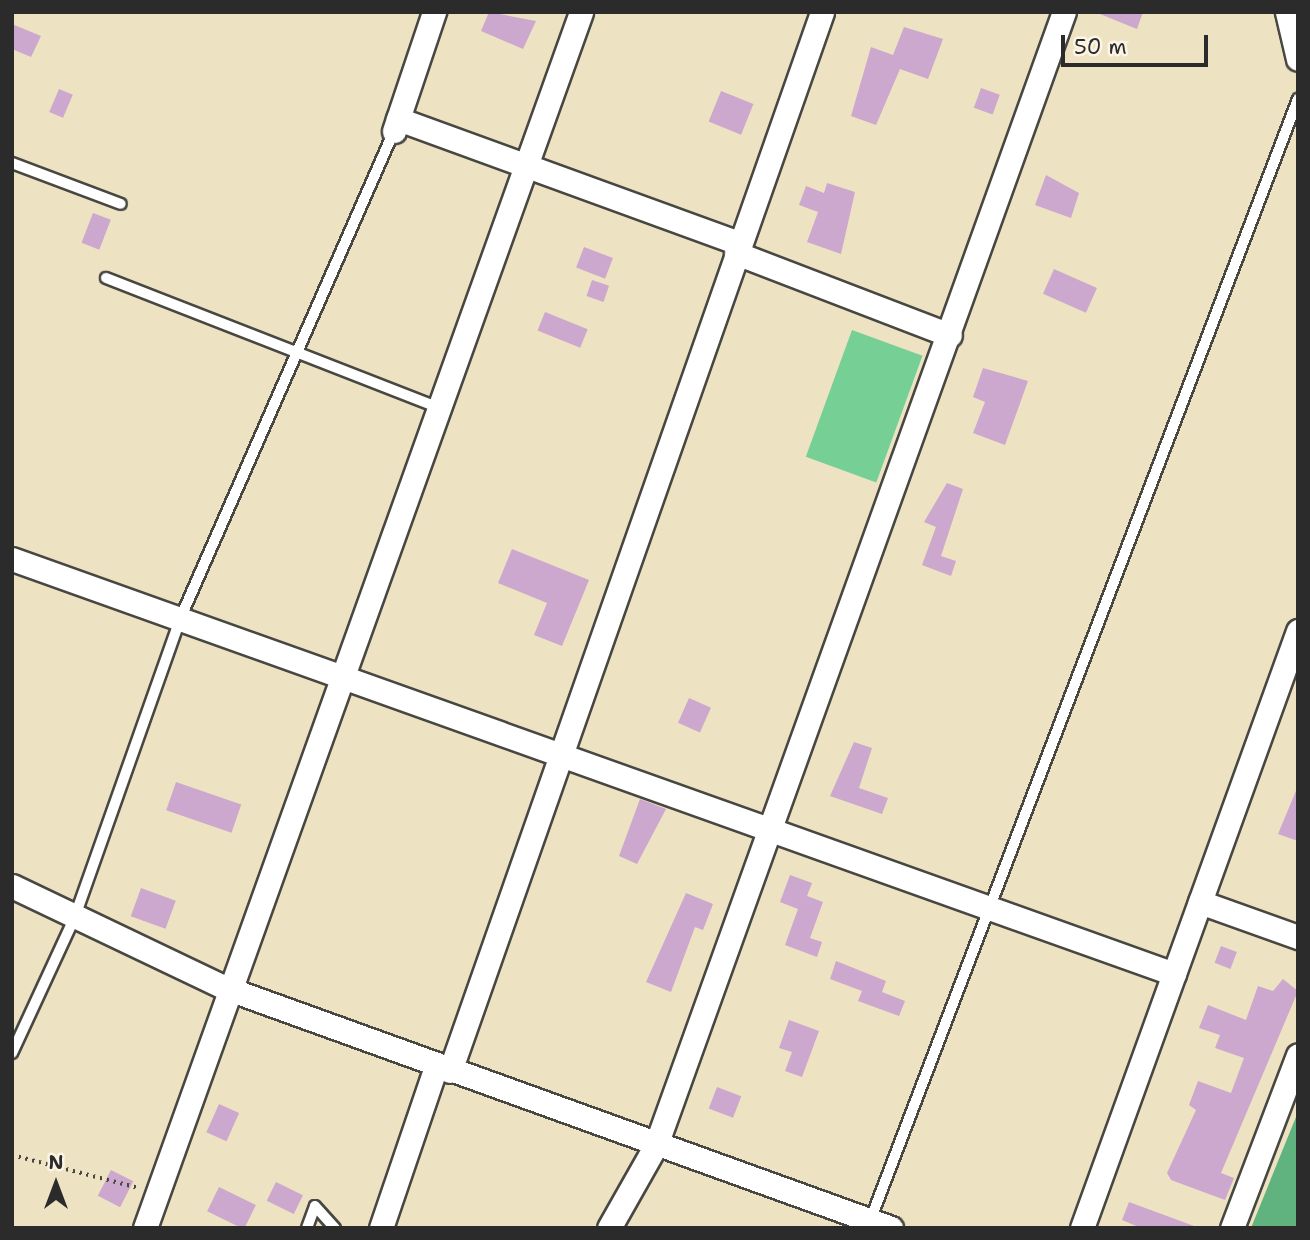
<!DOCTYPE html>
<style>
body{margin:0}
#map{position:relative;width:1310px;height:1240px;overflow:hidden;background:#ede3c2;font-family:"Shantell Sans",sans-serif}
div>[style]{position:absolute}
.green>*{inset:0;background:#76cf95;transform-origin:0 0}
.forest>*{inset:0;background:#60b27e}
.building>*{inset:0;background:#cca7ce;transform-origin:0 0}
.path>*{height:3.5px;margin-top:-1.75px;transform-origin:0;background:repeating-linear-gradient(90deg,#484742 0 2px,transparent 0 7px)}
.roads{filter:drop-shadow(2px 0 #484742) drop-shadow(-2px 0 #484742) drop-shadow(0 2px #484742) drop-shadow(0 -2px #484742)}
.service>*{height:10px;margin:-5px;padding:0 5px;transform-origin:5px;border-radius:5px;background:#fff}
.minor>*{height:23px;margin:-11.5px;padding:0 11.5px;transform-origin:11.5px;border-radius:11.5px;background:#fff}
span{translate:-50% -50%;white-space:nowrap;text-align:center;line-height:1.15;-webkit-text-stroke:6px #fcf5e5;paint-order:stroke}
.frame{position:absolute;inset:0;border:14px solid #2b2b2b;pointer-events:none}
.north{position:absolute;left:21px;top:1149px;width:70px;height:70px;-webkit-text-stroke:5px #fcf5e5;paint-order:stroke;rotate:0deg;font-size:19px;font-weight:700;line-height:28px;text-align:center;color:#2b2b2b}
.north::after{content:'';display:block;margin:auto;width:24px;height:32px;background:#2b2b2b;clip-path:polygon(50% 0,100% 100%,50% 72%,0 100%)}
.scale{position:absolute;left:1061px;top:35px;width:147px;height:32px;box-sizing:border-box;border:4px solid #2b2b2b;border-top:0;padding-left:9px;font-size:21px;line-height:24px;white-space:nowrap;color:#2b2b2b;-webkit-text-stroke:5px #fcf5e5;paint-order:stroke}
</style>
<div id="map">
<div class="green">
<div style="left:852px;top:330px;width:75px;height:135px;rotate:20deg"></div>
</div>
<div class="forest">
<div style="clip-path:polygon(1298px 1112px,1298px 1228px,1251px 1228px)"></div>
</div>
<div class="building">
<div style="clip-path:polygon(489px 12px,536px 21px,523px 49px,481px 31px)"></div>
<div style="clip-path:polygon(1095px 12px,1143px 12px,1137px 29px)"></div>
<div style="clip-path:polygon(12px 24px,41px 36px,31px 57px,12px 49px)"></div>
<div style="clip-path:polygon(904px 27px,943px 39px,928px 79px,900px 69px,876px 125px,851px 116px,871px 47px,893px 55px)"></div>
<div style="left:981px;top:88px;width:20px;height:21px;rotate:20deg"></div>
<div style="left:59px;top:89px;width:15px;height:25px;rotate:23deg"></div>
<div style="left:721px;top:91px;width:35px;height:33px;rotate:22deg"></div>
<div style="clip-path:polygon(1046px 175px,1079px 193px,1071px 218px,1035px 205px)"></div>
<div style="clip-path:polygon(827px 183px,855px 192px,841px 254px,807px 242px,818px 212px,799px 205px,806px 186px,824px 193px)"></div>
<div style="left:93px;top:213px;width:19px;height:32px;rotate:21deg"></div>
<div style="left:584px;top:247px;width:31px;height:22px;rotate:21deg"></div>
<div style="left:1054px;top:269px;width:47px;height:27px;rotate:24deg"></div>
<div style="left:592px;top:280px;width:18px;height:17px;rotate:19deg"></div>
<div style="left:545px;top:312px;width:46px;height:20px;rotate:22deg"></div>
<div style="clip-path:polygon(983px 368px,1028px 381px,1005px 445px,973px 433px,985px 402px,973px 397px)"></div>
<div style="clip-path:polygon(947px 483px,963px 489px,941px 556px,956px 561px,951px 576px,922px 565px,936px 527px,924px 522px)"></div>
<div style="clip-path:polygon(512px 549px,589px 580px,562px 646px,534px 635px,547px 603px,498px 583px)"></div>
<div style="left:689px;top:698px;width:24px;height:27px;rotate:24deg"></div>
<div style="clip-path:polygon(854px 742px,872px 748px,859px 788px,888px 798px,882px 814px,830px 796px)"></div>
<div style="left:176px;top:782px;width:69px;height:30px;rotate:19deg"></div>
<div style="clip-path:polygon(1298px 786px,1298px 841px,1278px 834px)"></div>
<div style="clip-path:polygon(640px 799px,666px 809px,637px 864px,619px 856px)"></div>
<div style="clip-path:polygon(790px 875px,812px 883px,807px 896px,823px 902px,810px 938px,822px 942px,817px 957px,785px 945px,798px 909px,780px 902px)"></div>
<div style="left:141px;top:888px;width:37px;height:30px;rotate:20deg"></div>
<div style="clip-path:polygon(686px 893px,713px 904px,703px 930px,695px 927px,671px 992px,646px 982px)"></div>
<div style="left:1221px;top:946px;width:17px;height:18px;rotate:21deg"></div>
<div style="clip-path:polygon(836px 961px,886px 981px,882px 992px,905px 1001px,899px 1016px,858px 1001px,862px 991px,830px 979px)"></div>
<div style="clip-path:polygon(1283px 979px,1298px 991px,1221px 1173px,1234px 1178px,1225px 1200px,1171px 1180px,1167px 1173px,1196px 1110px,1189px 1105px,1198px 1081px,1231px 1093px,1244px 1058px,1215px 1048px,1220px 1035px,1199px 1028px,1208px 1005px,1246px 1020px,1258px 986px,1273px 991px)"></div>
<div style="clip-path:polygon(789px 1020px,819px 1031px,802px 1077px,785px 1071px,792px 1052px,779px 1048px)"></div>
<div style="left:717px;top:1087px;width:26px;height:23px;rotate:21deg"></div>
<div style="left:219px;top:1104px;width:22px;height:31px;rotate:24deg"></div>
<div style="left:111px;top:1170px;width:25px;height:29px;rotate:27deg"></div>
<div style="left:276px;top:1182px;width:30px;height:21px;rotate:26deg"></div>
<div style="left:219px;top:1187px;width:41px;height:27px;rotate:26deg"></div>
<div style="clip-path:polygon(1129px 1202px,1194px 1226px,1194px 1228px,1141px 1228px,1122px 1220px)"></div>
</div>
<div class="path">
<div style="left:12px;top:1155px;width:131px;rotate:14.6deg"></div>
</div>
<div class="roads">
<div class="service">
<div style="left:12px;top:163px;width:116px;rotate:20.6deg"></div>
<div style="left:106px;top:278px;width:358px;rotate:21.3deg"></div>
<div style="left:12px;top:1053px;width:148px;rotate:-65.2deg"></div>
<div style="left:74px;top:919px;width:318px;rotate:-70.5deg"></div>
<div style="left:180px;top:619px;width:533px;rotate:-66.32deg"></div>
<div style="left:870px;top:1221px;width:1201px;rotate:-69.12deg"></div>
<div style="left:307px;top:1228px;width:23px;rotate:-70deg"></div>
<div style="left:315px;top:1206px;width:30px;rotate:48deg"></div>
</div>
<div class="minor">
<div style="left:1287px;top:12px;width:48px;rotate:76.8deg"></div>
<div style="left:398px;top:119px;width:363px;rotate:20deg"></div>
<div style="left:394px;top:131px;width:126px;rotate:-71.4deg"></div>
<div style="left:736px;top:253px;width:229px;rotate:21deg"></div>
<div style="left:12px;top:559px;width:1234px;rotate:19.65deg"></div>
<div style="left:12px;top:886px;width:237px;rotate:25.5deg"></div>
<div style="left:226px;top:988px;width:707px;rotate:19.84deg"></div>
<div style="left:1200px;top:902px;width:104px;rotate:19.7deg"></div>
<div style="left:450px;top:1071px;width:1122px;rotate:-70.64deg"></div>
<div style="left:145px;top:1228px;width:1292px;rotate:-70.27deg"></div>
<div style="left:381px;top:1228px;width:171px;rotate:-71.2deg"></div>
<div style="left:609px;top:1228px;width:95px;rotate:-60.5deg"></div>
<div style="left:656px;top:1145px;width:1204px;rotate:-70.2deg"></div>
<div style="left:1082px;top:1228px;width:635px;rotate:-70.11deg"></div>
<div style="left:1232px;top:1228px;width:185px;rotate:-69.1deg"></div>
</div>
</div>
<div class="frame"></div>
<div class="north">N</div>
<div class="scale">50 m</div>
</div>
